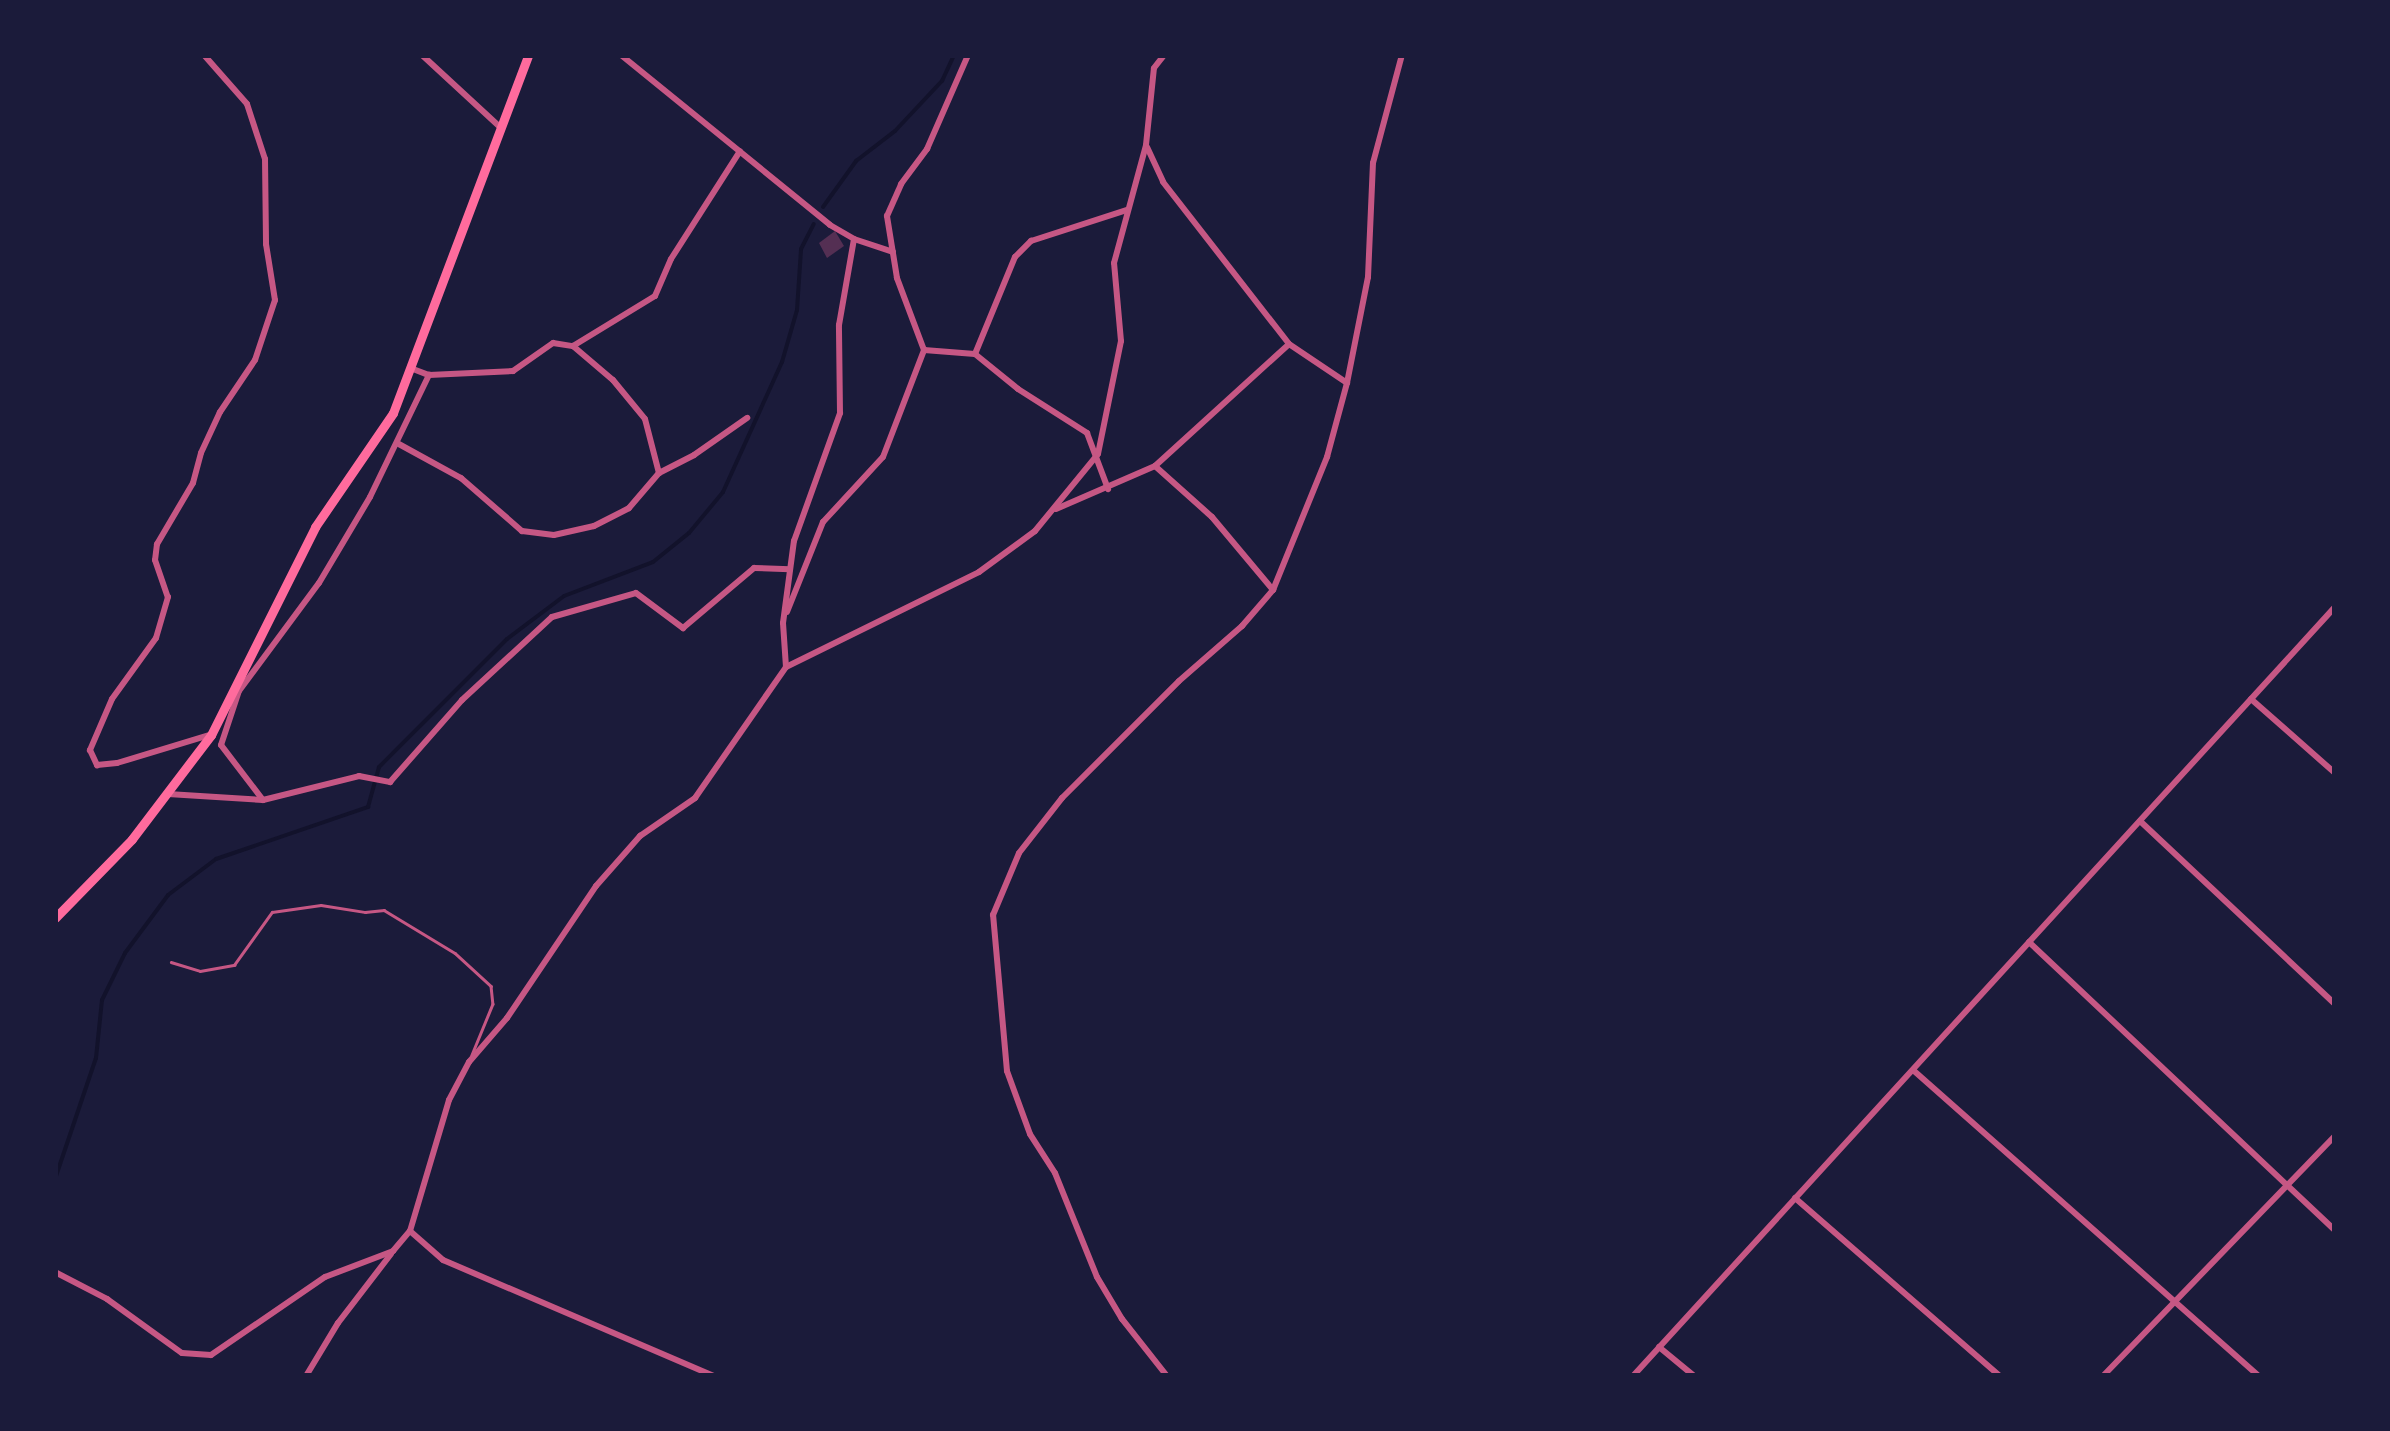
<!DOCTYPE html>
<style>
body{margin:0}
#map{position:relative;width:2390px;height:1431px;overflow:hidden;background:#1b1b3a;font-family:Merriweather,serif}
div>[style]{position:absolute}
.stream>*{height:4px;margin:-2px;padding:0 2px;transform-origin:2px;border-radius:2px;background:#12122b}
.building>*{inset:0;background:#542f53}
.service>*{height:2.5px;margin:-1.25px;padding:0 1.25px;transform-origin:1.25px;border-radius:1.25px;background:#c65784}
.minor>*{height:6px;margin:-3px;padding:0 3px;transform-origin:3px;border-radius:3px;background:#c65784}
.secondary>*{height:9px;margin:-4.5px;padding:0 4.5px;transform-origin:4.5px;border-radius:4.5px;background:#ff6b9d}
span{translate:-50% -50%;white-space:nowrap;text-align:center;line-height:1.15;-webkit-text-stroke:8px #1b1b3a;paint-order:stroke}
.frame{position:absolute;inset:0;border:58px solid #1b1b3a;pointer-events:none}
</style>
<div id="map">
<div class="stream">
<div style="left:823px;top:207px;width:57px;rotate:-54.3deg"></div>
<div style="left:856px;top:161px;width:49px;rotate:-37.6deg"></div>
<div style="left:895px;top:131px;width:69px;rotate:-46.8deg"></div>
<div style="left:942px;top:81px;width:29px;rotate:-65deg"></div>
<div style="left:55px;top:1179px;width:128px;rotate:-71.3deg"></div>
<div style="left:96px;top:1058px;width:58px;rotate:-84.1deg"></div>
<div style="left:102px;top:1000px;width:52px;rotate:-63.9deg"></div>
<div style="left:125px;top:953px;width:72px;rotate:-53.4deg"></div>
<div style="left:168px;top:895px;width:60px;rotate:-36.9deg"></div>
<div style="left:216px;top:859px;width:161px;rotate:-18.9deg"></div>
<div style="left:368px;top:807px;width:41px;rotate:-74.6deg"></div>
<div style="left:379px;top:767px;width:181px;rotate:-45deg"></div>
<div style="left:507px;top:639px;width:71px;rotate:-37deg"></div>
<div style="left:564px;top:596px;width:95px;rotate:-20.9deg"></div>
<div style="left:653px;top:562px;width:46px;rotate:-38.9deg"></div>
<div style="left:689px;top:533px;width:53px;rotate:-50.3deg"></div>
<div style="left:723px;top:492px;width:143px;rotate:-65.6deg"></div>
<div style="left:782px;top:362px;width:54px;rotate:-73.9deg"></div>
<div style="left:797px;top:310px;width:61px;rotate:-86.2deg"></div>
<div style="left:801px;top:249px;width:28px;rotate:-63deg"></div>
</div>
<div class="building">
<div style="clip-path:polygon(835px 231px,844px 246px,827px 258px,819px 243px)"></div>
</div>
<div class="service">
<div style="left:171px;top:962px;width:30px;rotate:17deg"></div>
<div style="left:200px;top:971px;width:35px;rotate:-10deg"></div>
<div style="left:234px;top:965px;width:65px;rotate:-54.4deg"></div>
<div style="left:272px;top:912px;width:49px;rotate:-8.1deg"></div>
<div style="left:321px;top:905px;width:45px;rotate:9deg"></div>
<div style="left:365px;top:912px;width:19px;rotate:-6deg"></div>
<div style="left:384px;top:910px;width:83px;rotate:31.2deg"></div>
<div style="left:455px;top:953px;width:49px;rotate:42.5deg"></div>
<div style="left:491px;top:986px;width:18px;rotate:84deg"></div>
<div style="left:493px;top:1004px;width:55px;rotate:112.4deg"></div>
</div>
<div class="minor">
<div style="left:204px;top:55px;width:65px;rotate:48.7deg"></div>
<div style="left:247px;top:104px;width:58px;rotate:71.9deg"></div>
<div style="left:265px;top:159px;width:85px;rotate:89.3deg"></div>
<div style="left:266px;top:244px;width:57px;rotate:80.9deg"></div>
<div style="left:275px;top:300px;width:63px;rotate:108.4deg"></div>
<div style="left:255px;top:360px;width:63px;rotate:123.9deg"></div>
<div style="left:220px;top:412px;width:45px;rotate:114.9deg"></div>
<div style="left:201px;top:453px;width:31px;rotate:105deg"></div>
<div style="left:193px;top:483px;width:71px;rotate:120.5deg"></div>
<div style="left:157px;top:544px;width:16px;rotate:97deg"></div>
<div style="left:155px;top:560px;width:39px;rotate:71deg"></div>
<div style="left:168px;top:597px;width:43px;rotate:106.3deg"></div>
<div style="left:156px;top:638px;width:75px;rotate:125.8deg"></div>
<div style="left:112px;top:699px;width:56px;rotate:113.3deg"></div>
<div style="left:90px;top:750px;width:17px;rotate:65deg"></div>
<div style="left:97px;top:765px;width:20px;rotate:-6deg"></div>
<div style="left:117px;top:763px;width:97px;rotate:-16.8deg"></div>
<div style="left:422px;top:55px;width:105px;rotate:42.7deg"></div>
<div style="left:621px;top:55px;width:269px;rotate:39.1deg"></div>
<div style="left:830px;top:225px;width:28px;rotate:30deg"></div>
<div style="left:854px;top:239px;width:41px;rotate:18.4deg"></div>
<div style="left:1147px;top:147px;width:38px;rotate:65deg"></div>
<div style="left:1163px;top:182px;width:205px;rotate:52.1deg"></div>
<div style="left:1289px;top:344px;width:70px;rotate:33.9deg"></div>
<div style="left:573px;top:346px;width:52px;rotate:40.4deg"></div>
<div style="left:613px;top:380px;width:50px;rotate:50.6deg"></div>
<div style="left:645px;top:419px;width:56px;rotate:75.5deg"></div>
<div style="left:924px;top:350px;width:77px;rotate:-110.6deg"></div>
<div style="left:897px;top:278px;width:63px;rotate:-99.2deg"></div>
<div style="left:887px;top:216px;width:35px;rotate:-66deg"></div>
<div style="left:901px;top:184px;width:44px;rotate:-53.4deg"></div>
<div style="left:927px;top:149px;width:103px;rotate:-66.4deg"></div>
<div style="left:924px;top:350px;width:51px;rotate:4.5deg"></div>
<div style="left:975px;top:354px;width:55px;rotate:39.1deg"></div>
<div style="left:1018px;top:389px;width:82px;rotate:32.5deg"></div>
<div style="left:1087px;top:433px;width:60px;rotate:69.4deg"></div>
<div style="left:975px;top:354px;width:105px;rotate:-67.6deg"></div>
<div style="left:1015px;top:257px;width:23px;rotate:-45deg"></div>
<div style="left:1031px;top:241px;width:101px;rotate:-17.9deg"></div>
<div style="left:413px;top:369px;width:17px;rotate:21deg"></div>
<div style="left:429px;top:375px;width:84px;rotate:-2.7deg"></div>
<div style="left:513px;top:371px;width:49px;rotate:-35deg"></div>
<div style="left:553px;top:343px;width:20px;rotate:9deg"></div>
<div style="left:573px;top:346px;width:96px;rotate:-31.4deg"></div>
<div style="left:655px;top:296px;width:40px;rotate:-66.6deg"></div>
<div style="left:671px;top:259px;width:128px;rotate:-57.4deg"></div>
<div style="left:397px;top:443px;width:73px;rotate:28.7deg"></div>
<div style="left:461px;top:478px;width:81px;rotate:41deg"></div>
<div style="left:522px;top:531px;width:32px;rotate:7deg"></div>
<div style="left:554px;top:535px;width:41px;rotate:-12.7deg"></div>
<div style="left:594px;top:526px;width:39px;rotate:-27deg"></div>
<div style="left:629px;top:508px;width:46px;rotate:-49.4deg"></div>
<div style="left:659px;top:473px;width:39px;rotate:-27deg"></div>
<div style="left:694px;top:455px;width:65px;rotate:-34.9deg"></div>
<div style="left:1155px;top:466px;width:76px;rotate:41.8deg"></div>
<div style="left:1212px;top:517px;width:95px;rotate:50.1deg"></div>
<div style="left:1056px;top:509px;width:108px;rotate:-23.5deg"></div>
<div style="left:1155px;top:466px;width:181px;rotate:-42.3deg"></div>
<div style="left:787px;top:612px;width:97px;rotate:-68.2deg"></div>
<div style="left:823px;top:522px;width:88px;rotate:-47.3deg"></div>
<div style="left:883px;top:457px;width:115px;rotate:-69deg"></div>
<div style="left:786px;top:667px;width:215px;rotate:-26.2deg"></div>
<div style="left:979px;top:572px;width:69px;rotate:-36.2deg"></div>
<div style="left:1035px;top:531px;width:99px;rotate:-50.7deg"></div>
<div style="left:1098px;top:454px;width:115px;rotate:-78.5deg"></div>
<div style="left:1121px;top:341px;width:78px;rotate:-95.1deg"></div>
<div style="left:1114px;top:263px;width:122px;rotate:-74.8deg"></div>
<div style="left:1146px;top:145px;width:77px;rotate:-84.1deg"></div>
<div style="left:1154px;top:68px;width:16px;rotate:-52deg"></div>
<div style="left:2251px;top:699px;width:112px;rotate:41.4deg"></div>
<div style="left:168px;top:794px;width:95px;rotate:3.6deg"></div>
<div style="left:263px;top:800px;width:99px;rotate:-14deg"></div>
<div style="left:359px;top:776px;width:32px;rotate:11deg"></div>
<div style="left:390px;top:782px;width:109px;rotate:-48.7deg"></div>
<div style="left:462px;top:700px;width:122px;rotate:-42.7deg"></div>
<div style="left:552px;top:617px;width:87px;rotate:-15.9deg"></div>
<div style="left:636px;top:593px;width:59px;rotate:36.7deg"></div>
<div style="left:683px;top:628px;width:93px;rotate:-40.2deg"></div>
<div style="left:754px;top:568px;width:36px;rotate:2deg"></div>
<div style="left:263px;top:800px;width:69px;rotate:-127.4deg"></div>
<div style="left:221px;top:745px;width:57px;rotate:-71.6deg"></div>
<div style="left:239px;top:691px;width:134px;rotate:-53.5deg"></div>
<div style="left:319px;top:583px;width:100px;rotate:-59.3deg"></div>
<div style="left:370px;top:497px;width:136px;rotate:-64.2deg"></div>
<div style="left:2140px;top:821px;width:267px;rotate:43.2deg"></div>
<div style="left:2029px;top:942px;width:420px;rotate:43.3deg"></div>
<div style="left:1913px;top:1070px;width:462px;rotate:41.5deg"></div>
<div style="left:1795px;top:1198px;width:271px;rotate:41deg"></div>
<div style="left:410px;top:1231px;width:44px;rotate:41.3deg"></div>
<div style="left:443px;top:1260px;width:294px;rotate:23.2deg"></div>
<div style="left:55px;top:1272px;width:59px;rotate:27.4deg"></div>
<div style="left:107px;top:1299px;width:92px;rotate:35.8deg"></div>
<div style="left:182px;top:1353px;width:29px;rotate:4deg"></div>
<div style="left:211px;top:1355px;width:138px;rotate:-34.4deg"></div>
<div style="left:325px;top:1277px;width:73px;rotate:-20.9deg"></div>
<div style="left:393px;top:1251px;width:26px;rotate:-50deg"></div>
<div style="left:410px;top:1231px;width:137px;rotate:-73.4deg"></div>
<div style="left:449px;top:1100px;width:43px;rotate:-62.2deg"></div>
<div style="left:469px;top:1062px;width:58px;rotate:-49.2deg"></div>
<div style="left:507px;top:1018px;width:159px;rotate:-56deg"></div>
<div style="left:596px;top:886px;width:67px;rotate:-48.7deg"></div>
<div style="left:640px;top:836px;width:67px;rotate:-34.6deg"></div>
<div style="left:695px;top:798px;width:160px;rotate:-55.2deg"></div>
<div style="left:786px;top:667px;width:44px;rotate:-93.9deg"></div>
<div style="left:783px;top:623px;width:83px;rotate:-82.4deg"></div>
<div style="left:794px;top:541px;width:136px;rotate:-70.2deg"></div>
<div style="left:840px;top:413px;width:88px;rotate:-90.7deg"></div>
<div style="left:839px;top:325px;width:87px;rotate:-80.1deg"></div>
<div style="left:1659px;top:1347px;width:45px;rotate:39.6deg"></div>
<div style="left:306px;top:1376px;width:62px;rotate:-58.9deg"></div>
<div style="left:338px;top:1323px;width:87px;rotate:-52.5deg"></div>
<div style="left:1167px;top:1376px;width:73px;rotate:-128.3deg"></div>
<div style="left:1122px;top:1319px;width:49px;rotate:-120.8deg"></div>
<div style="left:1097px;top:1277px;width:112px;rotate:-112deg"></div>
<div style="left:1055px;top:1173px;width:46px;rotate:-122.7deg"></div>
<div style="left:1030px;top:1134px;width:67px;rotate:-110.1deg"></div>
<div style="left:1007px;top:1071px;width:157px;rotate:-95.1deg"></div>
<div style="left:993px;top:915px;width:67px;rotate:-67.2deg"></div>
<div style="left:1019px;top:853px;width:70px;rotate:-52deg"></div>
<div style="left:1062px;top:798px;width:165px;rotate:-45deg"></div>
<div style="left:1179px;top:681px;width:84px;rotate:-41.1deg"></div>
<div style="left:1242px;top:626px;width:48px;rotate:-49.3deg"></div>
<div style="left:1273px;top:590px;width:144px;rotate:-67.9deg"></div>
<div style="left:1327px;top:457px;width:77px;rotate:-74.9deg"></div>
<div style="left:1347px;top:383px;width:108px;rotate:-78.8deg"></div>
<div style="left:1368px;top:277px;width:114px;rotate:-87.5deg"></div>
<div style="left:1373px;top:163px;width:112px;rotate:-75deg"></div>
<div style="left:1633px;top:1376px;width:1041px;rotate:-47.61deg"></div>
<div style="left:2103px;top:1376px;width:334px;rotate:-46deg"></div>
</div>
<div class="secondary">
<div style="left:55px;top:918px;width:110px;rotate:-45.7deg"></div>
<div style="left:132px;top:839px;width:131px;rotate:-52.8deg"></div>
<div style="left:211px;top:735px;width:233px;rotate:-63.4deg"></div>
<div style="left:315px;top:527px;width:138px;rotate:-55.6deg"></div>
<div style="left:393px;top:413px;width:383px;rotate:-69.3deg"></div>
</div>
<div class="frame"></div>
</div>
